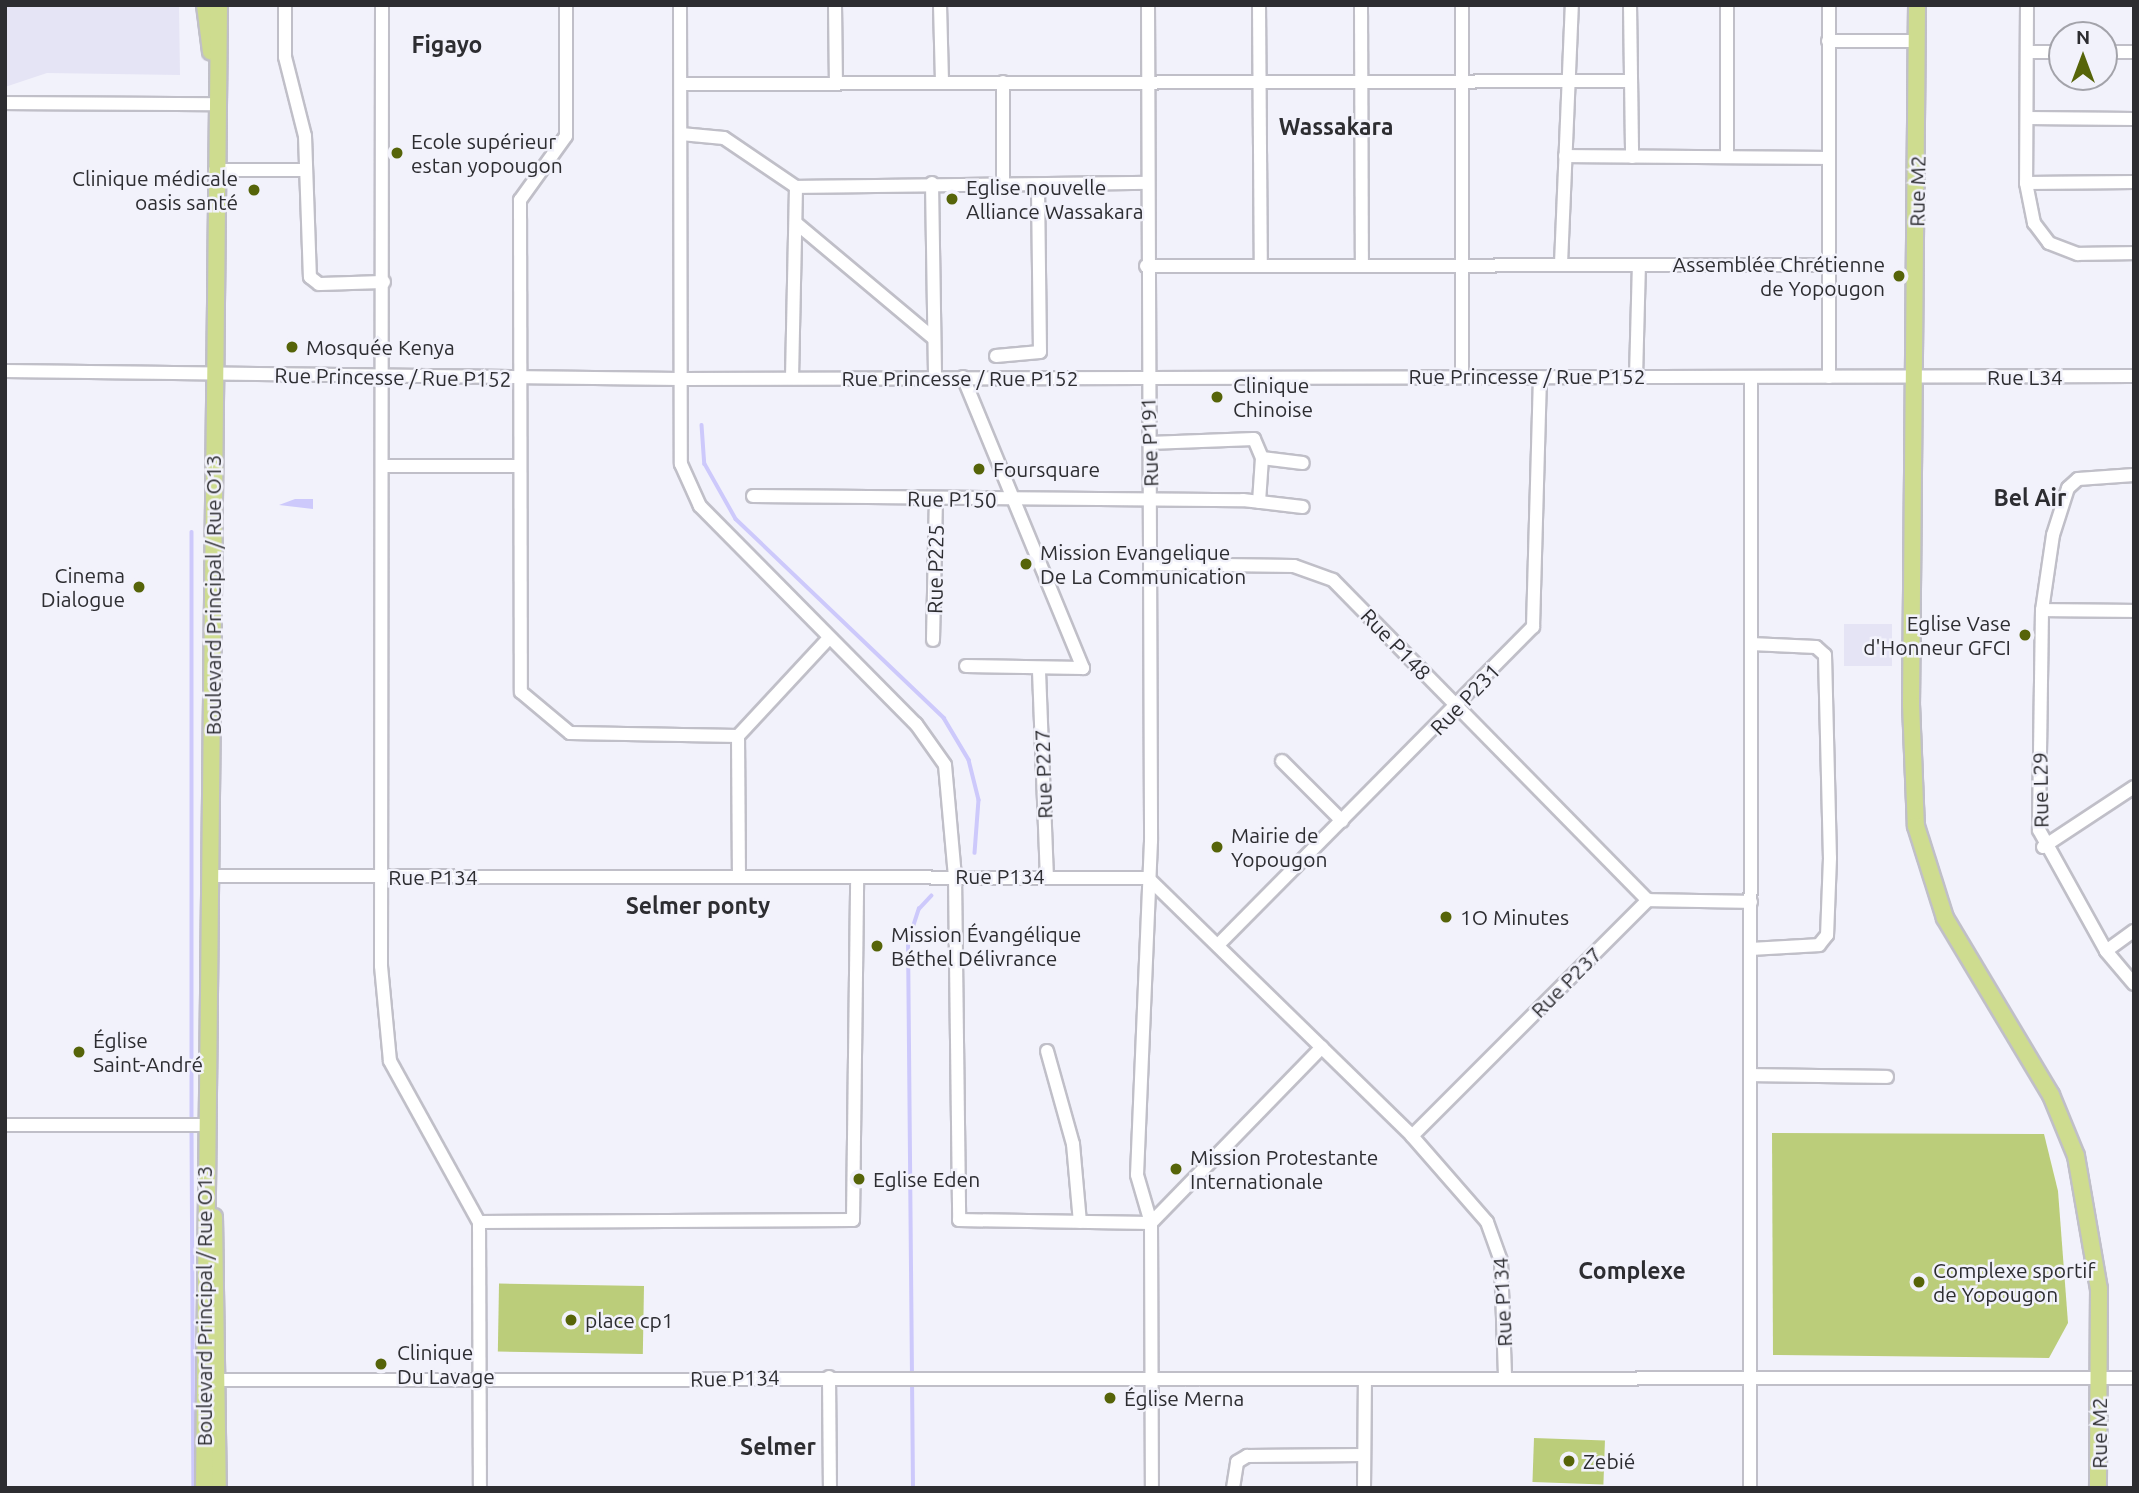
<!DOCTYPE html>
<meta charset="utf-8">
<style>
body{margin:0}
#map{position:relative;width:2139px;height:1493px;overflow:hidden;background:#f2f2fb;font-family:Ubuntu,sans-serif}
div>[style]{position:absolute}
.built>*{inset:0;background:#e5e4f5;transform-origin:0 0}
.green>*{inset:0;background:#bbcd7a;transform-origin:0 0}
.water>*{inset:0;background:#cdc9fb}
.stream>*{height:3.5px;margin:-1.75px;padding:0 1.75px;transform-origin:1.75px;border-radius:1.75px;background:#cdc9fb}
.roads{filter:drop-shadow(2px 0 #c0bfc8) drop-shadow(-2px 0 #c0bfc8) drop-shadow(0 2px #c0bfc8) drop-shadow(0 -2px #c0bfc8)}
.minor>*{height:12px;margin:-6px;padding:0 6px;transform-origin:6px;border-radius:6px;background:#fff}
.major>*{height:16px;margin:-8px;padding:0 8px;transform-origin:8px;border-radius:8px;background:#cedc8f}
.dots>*{width:19px;height:19px;translate:-50% -50%;box-sizing:border-box;border:4px solid #f2f2fb;border-radius:50%}
span{translate:-50% -50%;white-space:nowrap;text-align:center;line-height:1.15;-webkit-text-stroke:5px #f2f2fb;paint-order:stroke}
.poi-label{font-size:21px;color:#2d2d31}
.left{translate:0 -50%;text-align:left}
.right{translate:-100% -50%;text-align:right}
.street-label{font-size:21px;color:#2d2d31}
.neighbourhood-label{font-size:23px;color:#2d2d31;font-weight:700}
.frame{position:absolute;inset:0;border:7px solid #2d2d31;pointer-events:none}
.north{position:absolute;left:2048px;top:21px;width:70px;height:70px;box-sizing:border-box;background:#f2f2fb;border:2px solid #a3a3aa;border-radius:50%;rotate:0deg;font-size:19px;font-weight:700;line-height:28px;text-align:center;color:#2d2d31}
.north::after{content:'';display:block;margin:auto;width:24px;height:32px;background:#566409;clip-path:polygon(50% 0,100% 100%,50% 72%,0 100%)}
</style>
<div id="map">
<div class="built">
<div style="clip-path:polygon(5px 5px,179px 5px,180px 75px,47px 73px,5px 87px)"></div>
<div style="left:1844px;top:624px;width:48px;height:42px"></div>
</div>
<div class="green">
<div style="clip-path:polygon(1772px 1133px,2044px 1134px,2058px 1191px,2068px 1323px,2049px 1358px,1773px 1355px)"></div>
<div style="left:644px;top:1286px;width:68px;height:145px;rotate:91deg"></div>
<div style="left:1534px;top:1438px;width:71px;height:44px;rotate:2deg"></div>
</div>
<div class="water">
<div style="clip-path:polygon(313px 499px,313px 509px,279px 505px,295px 499px)"></div>
</div>
<div class="stream">
<div style="left:702px;top:425px;width:39px;rotate:86deg"></div>
<div style="left:705px;top:464px;width:63px;rotate:60.6deg"></div>
<div style="left:736px;top:519px;width:288px;rotate:43.7deg"></div>
<div style="left:944px;top:718px;width:49px;rotate:59.2deg"></div>
<div style="left:969px;top:760px;width:41px;rotate:76deg"></div>
<div style="left:979px;top:800px;width:53px;rotate:94.3deg"></div>
<div style="left:192px;top:532px;width:589px;rotate:90deg"></div>
<div style="left:192px;top:1129px;width:359px;rotate:89.7deg"></div>
<div style="left:913px;top:1488px;width:546px;rotate:-90.52deg"></div>
<div style="left:908px;top:942px;width:35px;rotate:-72deg"></div>
<div style="left:919px;top:909px;width:18px;rotate:-47deg"></div>
</div>
<div class="roads">
<div class="minor">
<div style="left:285px;top:5px;width:52px;rotate:90deg"></div>
<div style="left:285px;top:57px;width:81px;rotate:75.8deg"></div>
<div style="left:305px;top:136px;width:141px;rotate:88deg"></div>
<div style="left:310px;top:277px;width:11px;rotate:38deg"></div>
<div style="left:319px;top:284px;width:65px;rotate:-1.8deg"></div>
<div style="left:382px;top:5px;width:961px;rotate:90.06deg"></div>
<div style="left:381px;top:966px;width:95px;rotate:84.6deg"></div>
<div style="left:390px;top:1061px;width:184px;rotate:61.1deg"></div>
<div style="left:479px;top:1222px;width:266px;rotate:89.8deg"></div>
<div style="left:566px;top:5px;width:131px;rotate:90deg"></div>
<div style="left:566px;top:136px;width:79px;rotate:125.7deg"></div>
<div style="left:520px;top:200px;width:492px;rotate:89.9deg"></div>
<div style="left:521px;top:692px;width:64px;rotate:39.9deg"></div>
<div style="left:570px;top:733px;width:168px;rotate:1deg"></div>
<div style="left:738px;top:736px;width:132px;rotate:-47.1deg"></div>
<div style="left:680px;top:5px;width:459px;rotate:89.9deg"></div>
<div style="left:681px;top:464px;width:46px;rotate:65.7deg"></div>
<div style="left:700px;top:506px;width:307px;rotate:45.3deg"></div>
<div style="left:916px;top:724px;width:50px;rotate:54.7deg"></div>
<div style="left:945px;top:765px;width:112px;rotate:84.9deg"></div>
<div style="left:955px;top:877px;width:343px;rotate:89.3deg"></div>
<div style="left:959px;top:1220px;width:192px;rotate:0.9deg"></div>
<div style="left:1151px;top:1223px;width:245px;rotate:-45.8deg"></div>
<div style="left:835px;top:5px;width:77px;rotate:89.3deg"></div>
<div style="left:940px;top:5px;width:77px;rotate:88.5deg"></div>
<div style="left:1148px;top:5px;width:836px;rotate:89.79deg"></div>
<div style="left:1151px;top:841px;width:334px;rotate:92.4deg"></div>
<div style="left:1137px;top:1175px;width:50px;rotate:73.7deg"></div>
<div style="left:1151px;top:1223px;width:265px;rotate:89.8deg"></div>
<div style="left:1259px;top:5px;width:259px;rotate:89.6deg"></div>
<div style="left:1361px;top:5px;width:260px;rotate:89.8deg"></div>
<div style="left:1630px;top:5px;width:152px;rotate:89.2deg"></div>
<div style="left:2027px;top:5px;width:178px;rotate:90.3deg"></div>
<div style="left:2026px;top:183px;width:41px;rotate:78.7deg"></div>
<div style="left:2034px;top:223px;width:25px;rotate:53deg"></div>
<div style="left:2049px;top:243px;width:31px;rotate:21deg"></div>
<div style="left:2078px;top:254px;width:56px;rotate:-1deg"></div>
<div style="left:1828px;top:41px;width:89px"></div>
<div style="left:2027px;top:52px;width:35px"></div>
<div style="left:2104px;top:52px;width:30px"></div>
<div style="left:682px;top:84px;width:946px;rotate:-0.18deg"></div>
<div style="left:5px;top:103px;width:209px;rotate:0.3deg"></div>
<div style="left:2027px;top:118px;width:107px;rotate:0.5deg"></div>
<div style="left:681px;top:134px;width:43px;rotate:5.3deg"></div>
<div style="left:724px;top:138px;width:87px;rotate:34.2deg"></div>
<div style="left:1727px;top:155px;width:150px;rotate:-90deg"></div>
<div style="left:1565px;top:156px;width:263px;rotate:0.4deg"></div>
<div style="left:215px;top:170px;width:91px"></div>
<div style="left:932px;top:183px;width:194px;rotate:89.1deg"></div>
<div style="left:2026px;top:183px;width:108px;rotate:-0.5deg"></div>
<div style="left:1003px;top:184px;width:102px;rotate:-90deg"></div>
<div style="left:796px;top:187px;width:352px;rotate:-0.7deg"></div>
<div style="left:796px;top:223px;width:180px;rotate:40deg"></div>
<div style="left:1561px;top:264px;width:259px;rotate:-87.6deg"></div>
<div style="left:1146px;top:266px;width:684px;rotate:-0.08deg"></div>
<div style="left:996px;top:356px;width:44px;rotate:-5.2deg"></div>
<div style="left:1040px;top:352px;width:167px;rotate:-90.7deg"></div>
<div style="left:5px;top:371px;width:675px;rotate:0.68deg"></div>
<div style="left:680px;top:379px;width:1454px;rotate:-0.12deg"></div>
<div style="left:1462px;top:376px;width:371px;rotate:-90deg"></div>
<div style="left:963px;top:377px;width:315px;rotate:67.6deg"></div>
<div style="left:1083px;top:668px;width:117px;rotate:-179deg"></div>
<div style="left:1636px;top:377px;width:111px;rotate:-88.5deg"></div>
<div style="left:1829px;top:377px;width:372px;rotate:-90deg"></div>
<div style="left:792px;top:378px;width:191px;rotate:-88.8deg"></div>
<div style="left:1149px;top:443px;width:105px;rotate:-2.2deg"></div>
<div style="left:1254px;top:439px;width:21px;rotate:67deg"></div>
<div style="left:1262px;top:458px;width:44px;rotate:93.9deg"></div>
<div style="left:1262px;top:458px;width:41px;rotate:7deg"></div>
<div style="left:383px;top:466px;width:135px"></div>
<div style="left:2134px;top:475px;width:56px;rotate:175.9deg"></div>
<div style="left:2078px;top:479px;width:13px;rotate:138deg"></div>
<div style="left:2068px;top:488px;width:49px;rotate:107.7deg"></div>
<div style="left:2053px;top:535px;width:76px;rotate:98.3deg"></div>
<div style="left:2042px;top:610px;width:220px;rotate:90.8deg"></div>
<div style="left:2039px;top:830px;width:138px;rotate:61deg"></div>
<div style="left:2106px;top:951px;width:43px;rotate:49.7deg"></div>
<div style="left:753px;top:496px;width:490px;rotate:0.5deg"></div>
<div style="left:1243px;top:500px;width:60px;rotate:6.7deg"></div>
<div style="left:1151px;top:564px;width:143px;rotate:0.8deg"></div>
<div style="left:1294px;top:566px;width:41px;rotate:19.7deg"></div>
<div style="left:1333px;top:580px;width:449px;rotate:45.5deg"></div>
<div style="left:2042px;top:610px;width:92px;rotate:0.6deg"></div>
<div style="left:933px;top:640px;width:142px;rotate:-88.8deg"></div>
<div style="left:1751px;top:644px;width:65px;rotate:2.6deg"></div>
<div style="left:1816px;top:647px;width:12px;rotate:42deg"></div>
<div style="left:1825px;top:655px;width:203px;rotate:88.6deg"></div>
<div style="left:1830px;top:858px;width:77px;rotate:92.2deg"></div>
<div style="left:1827px;top:935px;width:13px;rotate:129deg"></div>
<div style="left:1819px;top:945px;width:67px;rotate:176.6deg"></div>
<div style="left:1039px;top:671px;width:205px;rotate:87.8deg"></div>
<div style="left:738px;top:736px;width:140px;rotate:89.6deg"></div>
<div style="left:1282px;top:761px;width:85px;rotate:45deg"></div>
<div style="left:2043px;top:847px;width:109px;rotate:-33.4deg"></div>
<div style="left:211px;top:876px;width:937px;rotate:0.12deg"></div>
<div style="left:1148px;top:878px;width:369px;rotate:44.3deg"></div>
<div style="left:1412px;top:1136px;width:114px;rotate:48.9deg"></div>
<div style="left:1487px;top:1222px;width:41px;rotate:70.3deg"></div>
<div style="left:1501px;top:1261px;width:116px;rotate:88deg"></div>
<div style="left:1218px;top:945px;width:448px;rotate:-45.3deg"></div>
<div style="left:1533px;top:627px;width:250px;rotate:-88.4deg"></div>
<div style="left:2106px;top:951px;width:34px;rotate:-36deg"></div>
<div style="left:1047px;top:1051px;width:97px;rotate:74.4deg"></div>
<div style="left:1073px;top:1144px;width:78px;rotate:84.9deg"></div>
<div style="left:1751px;top:1075px;width:136px;rotate:0.8deg"></div>
<div style="left:5px;top:1125px;width:204px"></div>
<div style="left:1412px;top:1136px;width:334px;rotate:-45deg"></div>
<div style="left:1648px;top:900px;width:103px;rotate:1.1deg"></div>
<div style="left:479px;top:1222px;width:374px;rotate:-0.3deg"></div>
<div style="left:853px;top:1220px;width:342px;rotate:-89.3deg"></div>
<div style="left:829px;top:1377px;width:111px;rotate:89.5deg"></div>
<div style="left:217px;top:1380px;width:1917px;rotate:-0.06deg"></div>
<div style="left:1233px;top:1488px;width:26px;rotate:-81deg"></div>
<div style="left:1237px;top:1462px;width:12px;rotate:-31deg"></div>
<div style="left:1247px;top:1456px;width:117px;rotate:-0.5deg"></div>
<div style="left:1364px;top:1488px;width:109px;rotate:-89.5deg"></div>
<div style="left:1750px;top:1488px;width:1111px;rotate:-89.95deg"></div>
</div>
<div class="major">
<div style="left:205px;top:5px;width:47px;rotate:82.7deg"></div>
<div style="left:1917px;top:5px;width:699px;rotate:90.49deg"></div>
<div style="left:1911px;top:704px;width:122px;rotate:87.7deg"></div>
<div style="left:1916px;top:826px;width:96px;rotate:72.5deg"></div>
<div style="left:1945px;top:918px;width:206px;rotate:59.1deg"></div>
<div style="left:2051px;top:1095px;width:66px;rotate:67.7deg"></div>
<div style="left:2076px;top:1156px;width:135px;rotate:80.2deg"></div>
<div style="left:2099px;top:1289px;width:199px;rotate:90.3deg"></div>
<div style="left:214px;top:1217px;width:271px;rotate:89.2deg"></div>
<div style="left:204px;top:1488px;width:1483px;rotate:-89.42deg"></div>
</div>
</div>
<div class="dots">
<div style="left:397px;top:153px;background:#566409"></div>
<div style="left:254px;top:190px;background:#566409"></div>
<div style="left:952px;top:199px;background:#566409"></div>
<div style="left:1899px;top:276px;background:#566409"></div>
<div style="left:292px;top:347px;background:#566409"></div>
<div style="left:1217px;top:397px;background:#566409"></div>
<div style="left:979px;top:469px;background:#566409"></div>
<div style="left:1026px;top:564px;background:#566409"></div>
<div style="left:139px;top:587px;background:#566409"></div>
<div style="left:2025px;top:635px;background:#566409"></div>
<div style="left:1217px;top:847px;background:#566409"></div>
<div style="left:1446px;top:917px;background:#566409"></div>
<div style="left:877px;top:946px;background:#566409"></div>
<div style="left:79px;top:1052px;background:#566409"></div>
<div style="left:1176px;top:1169px;background:#566409"></div>
<div style="left:859px;top:1179px;background:#566409"></div>
<div style="left:1919px;top:1282px;background:#566409"></div>
<div style="left:571px;top:1320px;background:#566409"></div>
<div style="left:381px;top:1364px;background:#566409"></div>
<div style="left:1110px;top:1398px;background:#566409"></div>
<div style="left:1569px;top:1461px;background:#566409"></div>
</div>
<div class="poi-label">
<span class="left" style="left:411px;top:153px">Ecole supérieur<br>estan yopougon</span>
<span class="right" style="left:238px;top:190px">Clinique médicale<br>oasis santé</span>
<span class="left" style="left:966px;top:199px">Eglise nouvelle<br>Alliance Wassakara</span>
<span class="right" style="left:1885px;top:276px">Assemblée Chrétienne<br>de Yopougon</span>
<span class="left" style="left:306px;top:347px">Mosquée Kenya</span>
<span class="left" style="left:1233px;top:397px">Clinique<br>Chinoise</span>
<span class="left" style="left:993px;top:469px">Foursquare</span>
<span class="left" style="left:1040px;top:564px">Mission Evangelique<br>De La Communication</span>
<span class="right" style="left:125px;top:587px">Cinema<br>Dialogue</span>
<span class="right" style="left:2011px;top:635px">Eglise Vase<br>d'Honneur GFCI</span>
<span class="left" style="left:1231px;top:847px">Mairie de<br>Yopougon</span>
<span class="left" style="left:1460px;top:917px">1O Minutes</span>
<span class="left" style="left:891px;top:946px">Mission Évangélique<br>Béthel Délivrance</span>
<span class="left" style="left:93px;top:1052px">Église<br>Saint-André</span>
<span class="left" style="left:1190px;top:1169px">Mission Protestante<br>Internationale</span>
<span class="left" style="left:873px;top:1179px">Eglise Eden</span>
<span class="left" style="left:1933px;top:1282px">Complexe sportif<br>de Yopougon</span>
<span class="left" style="left:585px;top:1320px">place cp1</span>
<span class="left" style="left:397px;top:1364px">Clinique<br>Du Lavage</span>
<span class="left" style="left:1124px;top:1398px">Église Merna</span>
<span class="left" style="left:1583px;top:1461px">Zebié</span>
</div>
<div class="street-label">
<span style="left:1917px;top:191px;rotate:-89deg">Rue M2</span>
<span style="left:1527px;top:376px">Rue Princesse / Rue P152</span>
<span style="left:393px;top:377px;rotate:1deg">Rue Princesse / Rue P152</span>
<span style="left:2025px;top:377px">Rue L34</span>
<span style="left:960px;top:378px">Rue Princesse / Rue P152</span>
<span style="left:1149px;top:442px;rotate:-92deg">Rue P191</span>
<span style="left:952px;top:499px;rotate:1deg">Rue P150</span>
<span style="left:935px;top:569px;rotate:-89deg">Rue P225</span>
<span style="left:213px;top:595px;rotate:-90deg">Boulevard Principal / Rue O13</span>
<span style="left:1396px;top:644px;rotate:46deg">Rue P148</span>
<span style="left:1465px;top:699px;rotate:-46deg">Rue P231</span>
<span style="left:1043px;top:774px;rotate:-92deg">Rue P227</span>
<span style="left:2040px;top:790px;rotate:-91deg">Rue L29</span>
<span style="left:1000px;top:876px">Rue P134</span>
<span style="left:433px;top:877px">Rue P134</span>
<span style="left:1566px;top:982px;rotate:-45deg">Rue P237</span>
<span style="left:1502px;top:1302px;rotate:-93deg">Rue P134</span>
<span style="left:204px;top:1306px;rotate:-90deg">Boulevard Principal / Rue O13</span>
<span style="left:735px;top:1378px;rotate:-1deg">Rue P134</span>
<span style="left:2099px;top:1433px;rotate:-90deg">Rue M2</span>
</div>
<div class="neighbourhood-label">
<span style="left:447px;top:45px">Figayo</span>
<span style="left:1336px;top:127px">Wassakara</span>
<span style="left:2030px;top:498px">Bel Air</span>
<span style="left:698px;top:906px">Selmer ponty</span>
<span style="left:1632px;top:1271px">Complexe</span>
<span style="left:778px;top:1447px">Selmer</span>
</div>
<div class="frame"></div>
<div class="north">N</div>
</div>
